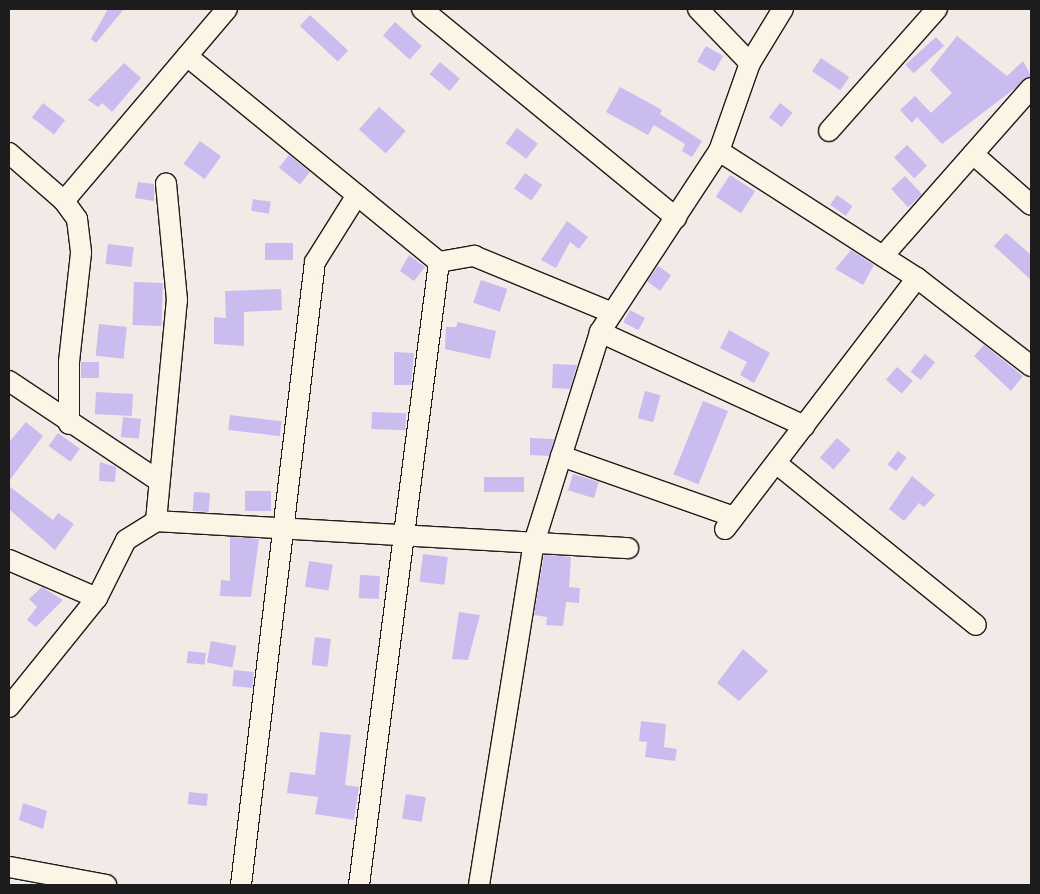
<!DOCTYPE html>
<style>
body{margin:0}
#map{position:relative;width:1040px;height:894px;overflow:hidden;background:#f2eae7;font-family:Mali,sans-serif}
div>[style]{position:absolute}
.building>*{inset:0;background:#cabcee;transform-origin:0 0}
.roads{filter:drop-shadow(1px 0 #1c1c1c) drop-shadow(-1px 0 #1c1c1c) drop-shadow(0 1px #1c1c1c) drop-shadow(0 -1px #1c1c1c)}
.minor>*{height:20px;margin:-10px;padding:0 10px;transform-origin:10px;border-radius:10px;background:#fcf5e5}
span{translate:-50% -50%;white-space:nowrap;text-align:center;line-height:1.15;-webkit-text-stroke:4.5px #fcf5e5;paint-order:stroke}
.frame{position:absolute;inset:0;border:10px solid #1c1c1c;pointer-events:none}
</style>
<div id="map">
<div class="building">
<div style="clip-path:polygon(108px 9px,124px 9px,96px 43px,91px 39px)"></div>
<div style="left:310px;top:15px;width:52px;height:15px;rotate:43deg"></div>
<div style="left:395px;top:22px;width:36px;height:18px;rotate:42deg"></div>
<div style="clip-path:polygon(957px 36px,1007px 76px,1023px 61px,1031px 76px,942px 144px,917px 117px,912px 123px,900px 110px,915px 96px,931px 113px,952px 93px,930px 70px)"></div>
<div style="left:936px;top:37px;width:12px;height:41px;rotate:48deg"></div>
<div style="left:706px;top:46px;width:20px;height:18px;rotate:30deg"></div>
<div style="left:821px;top:58px;width:34px;height:16px;rotate:34deg"></div>
<div style="left:440px;top:62px;width:26px;height:16px;rotate:40deg"></div>
<div style="clip-path:polygon(124px 63px,141px 78px,112px 112px,102px 103px,98px 107px,88px 100px)"></div>
<div style="clip-path:polygon(620px 87px,662px 110px,660px 114px,702px 141px,692px 157px,682px 151px,685px 144px,654px 125px,648px 135px,606px 112px)"></div>
<div style="left:43px;top:103px;width:28px;height:18px;rotate:38deg"></div>
<div style="left:780px;top:103px;width:16px;height:18px;rotate:38deg"></div>
<div style="left:379px;top:107px;width:36px;height:30px;rotate:42deg"></div>
<div style="left:517px;top:128px;width:26px;height:19px;rotate:37deg"></div>
<div style="left:200px;top:141px;width:26px;height:28px;rotate:36deg"></div>
<div style="left:907px;top:145px;width:29px;height:18px;rotate:46deg"></div>
<div style="left:289px;top:155px;width:27px;height:16px;rotate:39deg"></div>
<div style="left:525px;top:173px;width:21px;height:19px;rotate:35deg"></div>
<div style="left:730px;top:175px;width:30px;height:26px;rotate:33deg"></div>
<div style="left:905px;top:176px;width:25px;height:19px;rotate:47deg"></div>
<div style="clip-path:polygon(138px 182px,154px 184px,154px 201px,135px 198px)"></div>
<div style="left:837px;top:195px;width:19px;height:12px;rotate:35deg"></div>
<div style="left:253px;top:199px;width:18px;height:12px;rotate:9deg"></div>
<div style="clip-path:polygon(567px 221px,588px 237px,579px 249px,570px 242px,556px 268px,541px 260px)"></div>
<div style="clip-path:polygon(1006px 233px,1031px 255px,1031px 280px,994px 246px)"></div>
<div style="left:265px;top:243px;width:28px;height:17px"></div>
<div style="left:108px;top:244px;width:26px;height:20px;rotate:7deg"></div>
<div style="clip-path:polygon(851px 250px,874px 265px,863px 285px,835px 269px)"></div>
<div style="clip-path:polygon(409px 255px,425px 267px,414px 281px,400px 271px)"></div>
<div style="left:658px;top:266px;width:16px;height:19px;rotate:35deg"></div>
<div style="left:481px;top:280px;width:28px;height:24px;rotate:19deg"></div>
<div style="left:134px;top:282px;width:29px;height:43px;rotate:2deg"></div>
<div style="clip-path:polygon(281px 289px,282px 310px,244px 312px,244px 346px,214px 344px,214px 317px,226px 318px,225px 291px)"></div>
<div style="left:630px;top:310px;width:17px;height:14px;rotate:28deg"></div>
<div style="clip-path:polygon(458px 322px,496px 331px,490px 359px,445px 349px,446px 327px,456px 327px)"></div>
<div style="left:99px;top:324px;width:28px;height:32px;rotate:6deg"></div>
<div style="clip-path:polygon(729px 330px,770px 353px,754px 383px,740px 375px,747px 362px,720px 348px)"></div>
<div style="clip-path:polygon(984px 345px,1023px 376px,1011px 391px,974px 356px)"></div>
<div style="clip-path:polygon(394px 352px,414px 353px,411px 385px,394px 385px)"></div>
<div style="left:925px;top:354px;width:13px;height:23px;rotate:39deg"></div>
<div style="left:81px;top:362px;width:18px;height:16px"></div>
<div style="clip-path:polygon(553px 364px,577px 365px,570px 389px,552px 388px)"></div>
<div style="left:897px;top:367px;width:21px;height:17px;rotate:41deg"></div>
<div style="left:645px;top:391px;width:16px;height:28px;rotate:15deg"></div>
<div style="left:96px;top:392px;width:37px;height:22px;rotate:3deg"></div>
<div style="left:703px;top:401px;width:27px;height:79px;rotate:22deg"></div>
<div style="left:372px;top:412px;width:34px;height:17px;rotate:2deg"></div>
<div style="left:230px;top:415px;width:52px;height:15px;rotate:7deg"></div>
<div style="left:123px;top:417px;width:18px;height:20px;rotate:6deg"></div>
<div style="clip-path:polygon(26px 422px,43px 436px,9px 481px,9px 442px)"></div>
<div style="left:58px;top:433px;width:27px;height:16px;rotate:36deg"></div>
<div style="clip-path:polygon(530px 438px,554px 439px,549px 456px,530px 455px)"></div>
<div style="left:837px;top:438px;width:18px;height:26px;rotate:41deg"></div>
<div style="left:898px;top:451px;width:11px;height:17px;rotate:38deg"></div>
<div style="clip-path:polygon(100px 462px,116px 467px,115px 482px,99px 481px)"></div>
<div style="left:573px;top:474px;width:27px;height:17px;rotate:17deg"></div>
<div style="clip-path:polygon(912px 476px,935px 495px,924px 507px,919px 503px,904px 521px,889px 509px)"></div>
<div style="left:524px;top:477px;width:15px;height:40px;rotate:90deg"></div>
<div style="clip-path:polygon(9px 486px,53px 520px,58px 513px,74px 524px,55px 550px,9px 509px)"></div>
<div style="left:245px;top:491px;width:26px;height:20px"></div>
<div style="left:194px;top:492px;width:16px;height:19px;rotate:4deg"></div>
<div style="clip-path:polygon(230px 537px,259px 539px,251px 597px,220px 596px,221px 580px,230px 581px)"></div>
<div style="left:423px;top:554px;width:25px;height:28px;rotate:7deg"></div>
<div style="clip-path:polygon(544px 555px,571px 557px,569px 587px,580px 588px,579px 603px,566px 602px,563px 626px,546px 625px,547px 617px,534px 615px)"></div>
<div style="left:309px;top:561px;width:24px;height:26px;rotate:9deg"></div>
<div style="left:360px;top:575px;width:20px;height:23px;rotate:3deg"></div>
<div style="clip-path:polygon(42px 587px,63px 600px,36px 627px,27px 620px,37px 607px,29px 599px)"></div>
<div style="clip-path:polygon(459px 612px,480px 615px,468px 660px,452px 659px)"></div>
<div style="left:315px;top:637px;width:16px;height:28px;rotate:7deg"></div>
<div style="left:211px;top:641px;width:26px;height:22px;rotate:11deg"></div>
<div style="clip-path:polygon(743px 649px,768px 671px,739px 701px,717px 683px)"></div>
<div style="left:188px;top:651px;width:18px;height:12px;rotate:6deg"></div>
<div style="left:234px;top:670px;width:20px;height:16px;rotate:6deg"></div>
<div style="clip-path:polygon(641px 721px,666px 724px,664px 747px,677px 749px,675px 761px,645px 757px,647px 742px,639px 741px)"></div>
<div style="clip-path:polygon(320px 732px,351px 735px,345px 785px,359px 787px,354px 820px,315px 814px,318px 797px,287px 793px,290px 772px,315px 775px)"></div>
<div style="left:189px;top:792px;width:19px;height:12px;rotate:6deg"></div>
<div style="left:406px;top:794px;width:20px;height:25px;rotate:9deg"></div>
<div style="clip-path:polygon(23px 803px,47px 811px,43px 829px,19px 820px)"></div>
</div>
<div class="roads">
<div class="minor">
<div style="left:422px;top:9px;width:329px;rotate:39.4deg"></div>
<div style="left:698px;top:9px;width:75px;rotate:46.1deg"></div>
<div style="left:187px;top:56px;width:325px;rotate:39.3deg"></div>
<div style="left:439px;top:262px;width:36px;rotate:-10deg"></div>
<div style="left:474px;top:256px;width:149px;rotate:22.4deg"></div>
<div style="left:829px;top:131px;width:163px;rotate:-48.5deg"></div>
<div style="left:719px;top:151px;width:235px;rotate:32.7deg"></div>
<div style="left:917px;top:278px;width:144px;rotate:37.7deg"></div>
<div style="left:9px;top:153px;width:73px;rotate:41.1deg"></div>
<div style="left:64px;top:201px;width:22px;rotate:54deg"></div>
<div style="left:77px;top:219px;width:34px;rotate:83deg"></div>
<div style="left:81px;top:253px;width:110px;rotate:96.3deg"></div>
<div style="left:69px;top:362px;width:62px;rotate:90deg"></div>
<div style="left:973px;top:154px;width:77px;rotate:41.3deg"></div>
<div style="left:64px;top:201px;width:252px;rotate:-49.7deg"></div>
<div style="left:883px;top:256px;width:224px;rotate:-48.6deg"></div>
<div style="left:600px;top:332px;width:225px;rotate:24.7deg"></div>
<div style="left:9px;top:381px;width:180px;rotate:33.7deg"></div>
<div style="left:561px;top:456px;width:183px;rotate:19.4deg"></div>
<div style="left:776px;top:463px;width:257px;rotate:39deg"></div>
<div style="left:156px;top:521px;width:222px;rotate:-84.6deg"></div>
<div style="left:177px;top:300px;width:117px;rotate:-95.4deg"></div>
<div style="left:725px;top:529px;width:316px;rotate:-52.6deg"></div>
<div style="left:9px;top:560px;width:96px;rotate:23.4deg"></div>
<div style="left:9px;top:707px;width:140px;rotate:-51.1deg"></div>
<div style="left:97px;top:598px;width:65px;rotate:-63.4deg"></div>
<div style="left:126px;top:540px;width:36px;rotate:-32deg"></div>
<div style="left:156px;top:521px;width:473px;rotate:3.3deg"></div>
<div style="left:9px;top:867px;width:99px;rotate:10.5deg"></div>
<div style="left:241px;top:885px;width:627px;rotate:-83.23deg"></div>
<div style="left:315px;top:262px;width:79px;rotate:-57.9deg"></div>
<div style="left:359px;top:885px;width:628px;rotate:-82.68deg"></div>
<div style="left:479px;top:885px;width:346px;rotate:-80.9deg"></div>
<div style="left:534px;top:543px;width:221px;rotate:-72.6deg"></div>
<div style="left:600px;top:332px;width:217px;rotate:-56.7deg"></div>
<div style="left:719px;top:151px;width:93px;rotate:-70.6deg"></div>
<div style="left:750px;top:63px;width:63px;rotate:-58.6deg"></div>
</div>
</div>
<div class="frame"></div>
</div>
